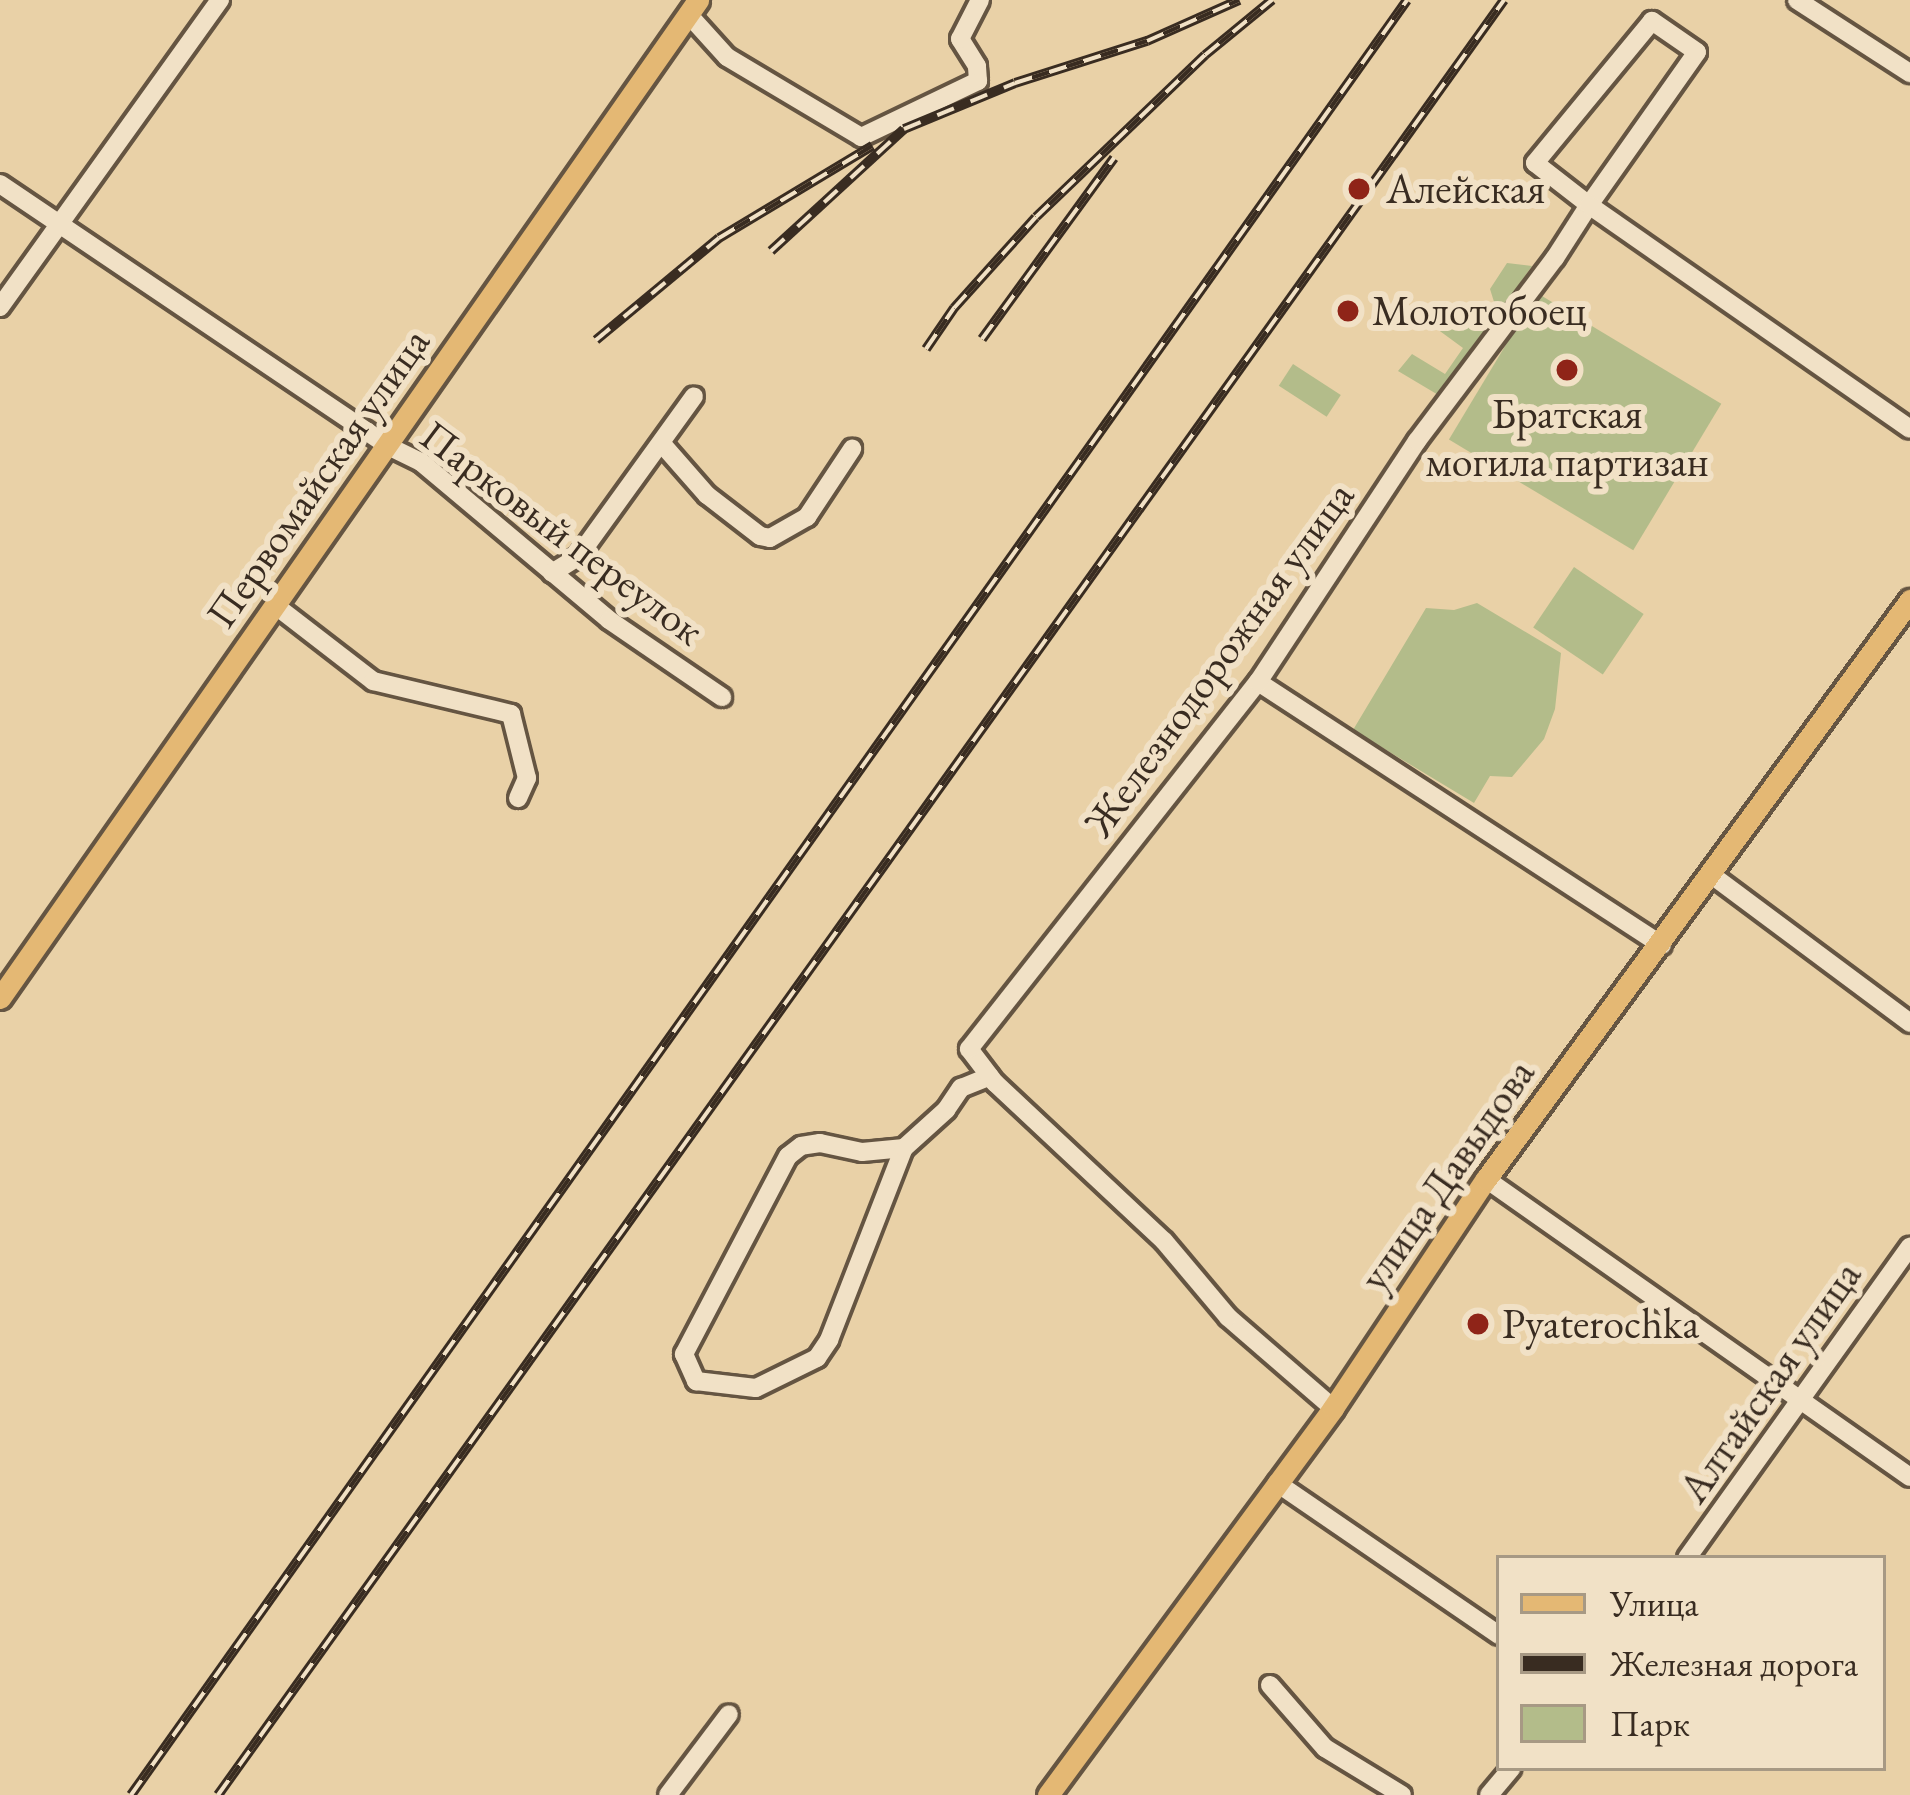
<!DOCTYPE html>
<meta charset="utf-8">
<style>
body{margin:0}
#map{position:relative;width:1910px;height:1795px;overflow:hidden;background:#e9d1a7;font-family:"EB Garamond",serif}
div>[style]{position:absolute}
.green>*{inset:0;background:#b3bc8a;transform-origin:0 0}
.roads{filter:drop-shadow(3px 0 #655542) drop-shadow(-3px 0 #655542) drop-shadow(0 3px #655542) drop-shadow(0 -3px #655542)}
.minor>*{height:18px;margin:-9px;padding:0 9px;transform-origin:9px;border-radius:9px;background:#f1e1c6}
.major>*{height:21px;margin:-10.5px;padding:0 10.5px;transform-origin:10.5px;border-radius:10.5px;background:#e4b874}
.rail>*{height:10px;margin-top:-5px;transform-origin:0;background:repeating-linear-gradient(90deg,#f1e1c6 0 18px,#392c21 0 36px);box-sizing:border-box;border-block:3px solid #392c21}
.dots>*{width:33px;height:33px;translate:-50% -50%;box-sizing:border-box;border:6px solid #f1e1c6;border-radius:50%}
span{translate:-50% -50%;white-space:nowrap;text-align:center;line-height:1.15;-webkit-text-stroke:12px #f1e1c6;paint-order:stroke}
.poi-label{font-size:42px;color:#392c21}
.left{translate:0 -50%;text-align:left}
.street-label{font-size:42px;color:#392c21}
.legend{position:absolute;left:1496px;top:1555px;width:390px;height:216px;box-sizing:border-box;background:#f1e1c6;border:3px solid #a79984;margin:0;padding:15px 21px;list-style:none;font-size:36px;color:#392c21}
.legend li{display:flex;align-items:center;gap:24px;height:60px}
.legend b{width:60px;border:3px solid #a79984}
</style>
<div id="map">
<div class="green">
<div style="clip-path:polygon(1507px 263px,1532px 266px,1440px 396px,1398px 371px,1412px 354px,1445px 374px,1463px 348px,1433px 326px,1495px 305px,1490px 289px)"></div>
<div style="left:1537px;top:293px;width:215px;height:171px;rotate:31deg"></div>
<div style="left:1293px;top:364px;width:57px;height:26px;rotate:33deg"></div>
<div style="left:1574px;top:567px;width:84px;height:73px;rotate:34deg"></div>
<div style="clip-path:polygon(1477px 603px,1561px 653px,1555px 709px,1544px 739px,1512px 777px,1490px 776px,1474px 803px,1353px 730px,1426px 608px,1454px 610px)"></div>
</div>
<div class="roads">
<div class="minor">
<div style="left:1797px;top:0;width:135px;rotate:32.9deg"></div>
<div style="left:688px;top:14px;width:58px;rotate:47.8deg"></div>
<div style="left:727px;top:57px;width:156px;rotate:30.8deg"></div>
<div style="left:861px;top:137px;width:130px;rotate:-25.6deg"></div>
<div style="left:978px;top:81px;width:15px;rotate:-94deg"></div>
<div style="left:977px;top:66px;width:32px;rotate:-122deg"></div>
<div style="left:960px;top:39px;width:44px;rotate:-62.9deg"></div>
<div style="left:0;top:184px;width:468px;rotate:34deg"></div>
<div style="left:388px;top:446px;width:37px;rotate:26deg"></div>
<div style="left:421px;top:462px;width:246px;rotate:40deg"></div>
<div style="left:609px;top:620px;width:137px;rotate:34.3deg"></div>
<div style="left:0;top:307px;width:378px;rotate:-54.4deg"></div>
<div style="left:663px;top:445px;width:67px;rotate:48.7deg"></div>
<div style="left:707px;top:495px;width:67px;rotate:37.7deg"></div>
<div style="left:760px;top:536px;width:10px;rotate:11deg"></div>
<div style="left:770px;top:538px;width:43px;rotate:-29.6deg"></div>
<div style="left:807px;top:517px;width:82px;rotate:-56.5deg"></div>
<div style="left:552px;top:573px;width:31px;rotate:-32deg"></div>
<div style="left:578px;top:557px;width:198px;rotate:-54.2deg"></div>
<div style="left:276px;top:606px;width:123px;rotate:37.7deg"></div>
<div style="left:373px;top:681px;width:142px;rotate:13.4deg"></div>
<div style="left:511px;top:714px;width:66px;rotate:76deg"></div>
<div style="left:527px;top:778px;width:22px;rotate:114deg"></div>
<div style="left:1258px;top:682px;width:482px;rotate:33.1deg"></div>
<div style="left:1713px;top:876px;width:246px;rotate:36.7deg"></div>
<div style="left:904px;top:1148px;width:42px;rotate:174.6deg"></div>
<div style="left:862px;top:1152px;width:43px;rotate:-167.9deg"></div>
<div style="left:820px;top:1143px;width:19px;rotate:171deg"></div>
<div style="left:801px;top:1146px;width:16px;rotate:142deg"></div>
<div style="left:788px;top:1156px;width:224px;rotate:117.7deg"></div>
<div style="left:684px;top:1354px;width:30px;rotate:66deg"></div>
<div style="left:696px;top:1381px;width:60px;rotate:6.7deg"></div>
<div style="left:756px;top:1388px;width:68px;rotate:-26.2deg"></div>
<div style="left:817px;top:1358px;width:22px;rotate:-56deg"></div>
<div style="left:829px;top:1340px;width:206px;rotate:-68.7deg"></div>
<div style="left:904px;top:1148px;width:57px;rotate:-42.1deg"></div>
<div style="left:946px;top:1110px;width:27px;rotate:-56deg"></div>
<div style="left:961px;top:1088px;width:31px;rotate:-22deg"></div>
<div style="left:1486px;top:1179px;width:518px;rotate:35.1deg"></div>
<div style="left:1333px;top:1408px;width:139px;rotate:-139.1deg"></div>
<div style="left:1228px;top:1317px;width:99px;rotate:-130.1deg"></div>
<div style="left:1164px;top:1241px;width:231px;rotate:-136.9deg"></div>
<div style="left:995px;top:1083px;width:43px;rotate:-127.4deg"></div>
<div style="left:969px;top:1049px;width:467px;rotate:-51.8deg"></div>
<div style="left:1258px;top:682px;width:289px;rotate:-56.6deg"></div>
<div style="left:1417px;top:441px;width:229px;rotate:-53deg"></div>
<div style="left:1555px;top:258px;width:63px;rotate:-57.3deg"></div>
<div style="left:1589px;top:205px;width:187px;rotate:-54.8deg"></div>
<div style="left:1697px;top:52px;width:55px;rotate:-145.4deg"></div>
<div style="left:1652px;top:21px;width:184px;rotate:129.5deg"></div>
<div style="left:1535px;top:163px;width:68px;rotate:37.9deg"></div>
<div style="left:1589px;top:205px;width:391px;rotate:34.9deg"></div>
<div style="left:1277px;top:1483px;width:269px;rotate:34.4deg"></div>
<div style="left:1687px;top:1558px;width:383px;rotate:-54.4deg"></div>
<div style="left:1270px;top:1685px;width:84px;rotate:48.9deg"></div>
<div style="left:1325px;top:1748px;width:90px;rotate:31.4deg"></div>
<div style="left:668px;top:1795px;width:101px;rotate:-53deg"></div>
<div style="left:1489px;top:1795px;width:35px;rotate:-50deg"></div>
</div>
<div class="major">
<div style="left:0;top:998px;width:1218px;rotate:-55.03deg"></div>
<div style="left:1048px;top:1795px;width:481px;rotate:-53.6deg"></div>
<div style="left:1333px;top:1408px;width:275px;rotate:-56.3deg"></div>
<div style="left:1486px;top:1179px;width:718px;rotate:-53.78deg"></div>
</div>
</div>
<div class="rail">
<div style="left:771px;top:251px;width:180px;rotate:-42.5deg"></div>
<div style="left:904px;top:129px;width:120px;rotate:-22.5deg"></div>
<div style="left:1015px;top:83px;width:139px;rotate:-17.7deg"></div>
<div style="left:1147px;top:41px;width:101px;rotate:-24deg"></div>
<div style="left:982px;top:339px;width:224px;rotate:-53.9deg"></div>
<div style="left:596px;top:340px;width:160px;rotate:-39.7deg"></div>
<div style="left:719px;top:238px;width:179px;rotate:-31deg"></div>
<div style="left:926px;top:349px;width:50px;rotate:-55.7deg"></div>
<div style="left:954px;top:308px;width:122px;rotate:-48deg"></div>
<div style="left:1036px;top:217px;width:234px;rotate:-43.8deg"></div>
<div style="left:1205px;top:55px;width:87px;rotate:-39.4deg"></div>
<div style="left:131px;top:1795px;width:2202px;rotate:-54.59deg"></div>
<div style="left:218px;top:1795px;width:2208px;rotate:-54.38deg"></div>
</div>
<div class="dots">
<div style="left:1359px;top:189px;background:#8f2418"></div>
<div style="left:1348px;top:311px;background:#8f2418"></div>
<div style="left:1567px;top:370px;background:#8f2418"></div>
<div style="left:1478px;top:1324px;background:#8f2418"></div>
</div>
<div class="poi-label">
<span class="left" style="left:1386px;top:189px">Алейская</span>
<span class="left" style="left:1372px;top:311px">Молотобоец</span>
<span style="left:1567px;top:438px">Братская<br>могила партизан</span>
<span class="left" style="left:1502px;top:1324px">Pyaterochka</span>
</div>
<div class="street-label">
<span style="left:318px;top:478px;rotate:-55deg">Первомайская улица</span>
<span style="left:562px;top:533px;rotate:37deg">Парковый переулок</span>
<span style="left:1219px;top:659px;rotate:-54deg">Железнодорожная улица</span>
<span style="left:1447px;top:1175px;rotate:-55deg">улица Давыдова</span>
<span style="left:1770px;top:1382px;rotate:-55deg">Алтайская улица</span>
</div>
<ul class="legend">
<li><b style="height:15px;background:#e4b874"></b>Улица</li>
<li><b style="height:15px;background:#392c21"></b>Железная дорога</li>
<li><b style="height:33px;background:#b3bc8a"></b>Парк</li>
</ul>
</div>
